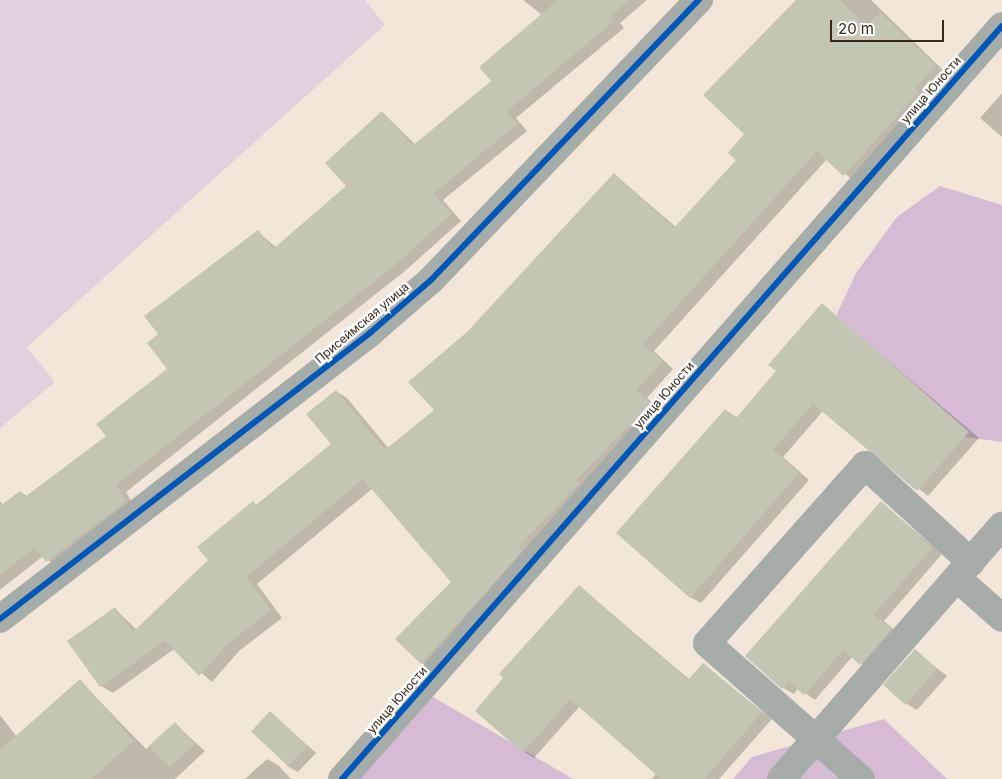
<!DOCTYPE html>
<meta charset="utf-8">
<style>
body{margin:0}
#map{position:relative;width:1002px;height:779px;overflow:hidden;background:#f2e6d8;font-family:Inter,sans-serif}
div>[style]{position:absolute}
.green>*{inset:0;background:#e3d0df}
.forest>*{inset:0;background:#d5bbd4}
.shadow>*{inset:0;background:#0003}
.building>*{inset:0;background:#c4c6b4;transform-origin:0 0}
.minor>*{height:28px;margin:-14px;padding:0 14px;transform-origin:14px;border-radius:14px;background:#a6ada8}
.cycleway>*{height:6px;margin:-3px;padding:0 3px;transform-origin:3px;border-radius:3px;background:#0057b8}
span{translate:-50% -50%;white-space:nowrap;text-align:center;line-height:1.15;-webkit-text-stroke:5px #fff;paint-order:stroke}
.street-label{font-size:12px;color:#372a18}
.scale{position:absolute;left:830px;top:20px;width:114px;height:22px;box-sizing:border-box;border:2px solid #372a18;border-top:0;padding-left:6px;font-size:15px;line-height:18px;white-space:nowrap;color:#372a18;-webkit-text-stroke:4px #fff;paint-order:stroke}
</style>
<div id="map">
<div class="green">
<div style="clip-path:polygon(0 0,365px 0,385px 25px,27px 347px,55px 382px,0 428px)"></div>
</div>
<div class="forest">
<div style="clip-path:polygon(940px 186px,1002px 205px,1002px 442px,901px 428px,849px 374px,837px 314px,856px 273px,897px 217px)"></div>
<div style="clip-path:polygon(421px 690px,573px 779px,343px 779px)"></div>
<div style="clip-path:polygon(884px 719px,947px 779px,733px 779px,752px 757px)"></div>
</div>
<div class="shadow">
<div style="clip-path:polygon(523px 0,647px 0,620px 23px,624px 28px,516px 118px,527px 131px,443px 200px,461px 221px,405px 271px,126px 492px,135px 507px,57px 567px,43px 556px,0 590px,0 501px,3px 505px,20px 492px,27px 496px,107px 436px,169px 370px,258px 232px,277px 248px,348px 186px,382px 112px,416px 145px,493px 81px,542px 15px)"></div>
<div style="clip-path:polygon(798px 0,871px 0,947px 74px,855px 182px,827px 159px,654px 351px,673px 369px,647px 398px,662px 411px,433px 670px,422px 663px,453px 582px,373px 488px,257px 584px,282px 618px,239px 651px,212px 682px,174px 649px,113px 693px,101px 686px,69px 641px,115px 609px,137px 630px,209px 560px,253px 503px,258px 506px,333px 444px,336px 391px,347px 398px,389px 449px,436px 410px,468px 333px,614px 174px,676px 227px,738px 160px)"></div>
<div style="clip-path:polygon(1002px 93px,1002px 137px,980px 118px)"></div>
<div style="clip-path:polygon(822px 305px,979px 438px,928px 496px,823px 411px,783px 457px,809px 480px,701px 603px,690px 597px,725px 410px,738px 418px,778px 371px)"></div>
<div style="clip-path:polygon(881px 502px,942px 554px,884px 621px,901px 636px,871px 670px,852px 657px,815px 700px,798px 688px,794px 694px,783px 688px)"></div>
<div style="clip-path:polygon(579px 586px,690px 680px,703px 665px,772px 719px,719px 779px,651px 779px,657px 773px,580px 706px,534px 758px,524px 752px)"></div>
<div style="clip-path:polygon(915px 651px,947px 676px,917px 710px,907px 704px)"></div>
<div style="clip-path:polygon(80px 681px,146px 749px,175px 724px,205px 751px,175px 779px,0 779px,0 715px,17px 737px)"></div>
<div style="clip-path:polygon(270px 712px,316px 753px,298px 772px,287px 766px)"></div>
<div style="clip-path:polygon(267px 759px,278px 765px,291px 779px,245px 779px)"></div>
</div>
<div class="building">
<div style="clip-path:polygon(558px 0,629px 0,610px 17px,614px 21px,506px 112px,517px 124px,433px 194px,451px 214px,395px 265px,116px 485px,126px 501px,46px 562px,35px 548px,0 575px,0 506px,20px 491px,25px 497px,106px 436px,96px 424px,167px 369px,147px 343px,158px 334px,144px 316px,258px 230px,273px 249px,346px 186px,325px 163px,382px 111px,412px 146px,491px 81px,479px 67px)"></div>
<div style="clip-path:polygon(796px 0,840px 0,866px 27px,880px 12px,936px 66px,915px 88px,919px 92px,843px 176px,817px 151px,643px 344px,663px 361px,636px 390px,651px 403px,576px 480px,579px 484px,518px 547px,522px 551px,421px 664px,395px 639px,451px 582px,363px 479px,246px 577px,271px 610px,227px 645px,199px 676px,165px 641px,100px 687px,67px 641px,115px 607px,133px 632px,208px 560px,197px 547px,253px 501px,256px 505px,331px 444px,306px 414px,336px 390px,385px 450px,434px 410px,408px 382px,467px 332px,614px 173px,674px 228px,736px 160px,728px 153px,744px 134px,703px 95px)"></div>
<div style="clip-path:polygon(822px 303px,969px 432px,917px 491px,813px 404px,773px 450px,799px 473px,690px 598px,616px 533px,725px 409px,736px 418px,776px 371px,768px 365px)"></div>
<div style="clip-path:polygon(881px 501px,932px 548px,874px 614px,891px 629px,860px 665px,843px 650px,804px 695px,789px 682px,782px 689px,745px 656px)"></div>
<div style="clip-path:polygon(579px 585px,688px 680px,703px 663px,762px 712px,704px 779px,661px 779px,570px 699px,523px 753px,475px 711px,503px 678px,499px 674px)"></div>
<div style="left:915px;top:649px;width:30px;height:48px;rotate:42deg"></div>
<div style="clip-path:polygon(80px 679px,134px 741px,91px 779px,0 779px,0 750px)"></div>
<div style="left:270px;top:711px;width:51px;height:28px;rotate:43deg"></div>
<div style="left:175px;top:722px;width:30px;height:35px;rotate:48deg"></div>
</div>
<div class="minor">
<div style="left:957px;top:578px;width:60px;rotate:41.6deg"></div>
<div style="left:0;top:619px;width:469px;rotate:-37.7deg"></div>
<div style="left:371px;top:332px;width:79px;rotate:-40.9deg"></div>
<div style="left:431px;top:280px;width:388px;rotate:-46.3deg"></div>
<div style="left:342px;top:779px;width:1001px;rotate:-48.77deg"></div>
<div style="left:781px;top:779px;width:336px;rotate:-48.9deg"></div>
<div style="left:861px;top:779px;width:205px;rotate:-138.6deg"></div>
<div style="left:707px;top:643px;width:238px;rotate:-48.4deg"></div>
<div style="left:865px;top:465px;width:144px;rotate:42.5deg"></div>
</div>
<div class="cycleway">
<div style="left:0;top:619px;width:469px;rotate:-37.7deg"></div>
<div style="left:371px;top:332px;width:79px;rotate:-40.9deg"></div>
<div style="left:431px;top:280px;width:388px;rotate:-46.3deg"></div>
<div style="left:342px;top:779px;width:1001px;rotate:-48.77deg"></div>
</div>
<div class="street-label">
<span style="left:931px;top:90px;rotate:-49deg">улица Юности</span>
<span style="left:362px;top:323px;rotate:-40deg">Присеймская улица</span>
<span style="left:664px;top:395px;rotate:-49deg">улица Юности</span>
<span style="left:397px;top:700px;rotate:-49deg">улица Юности</span>
</div>
<div class="scale">20 m</div>
</div>
